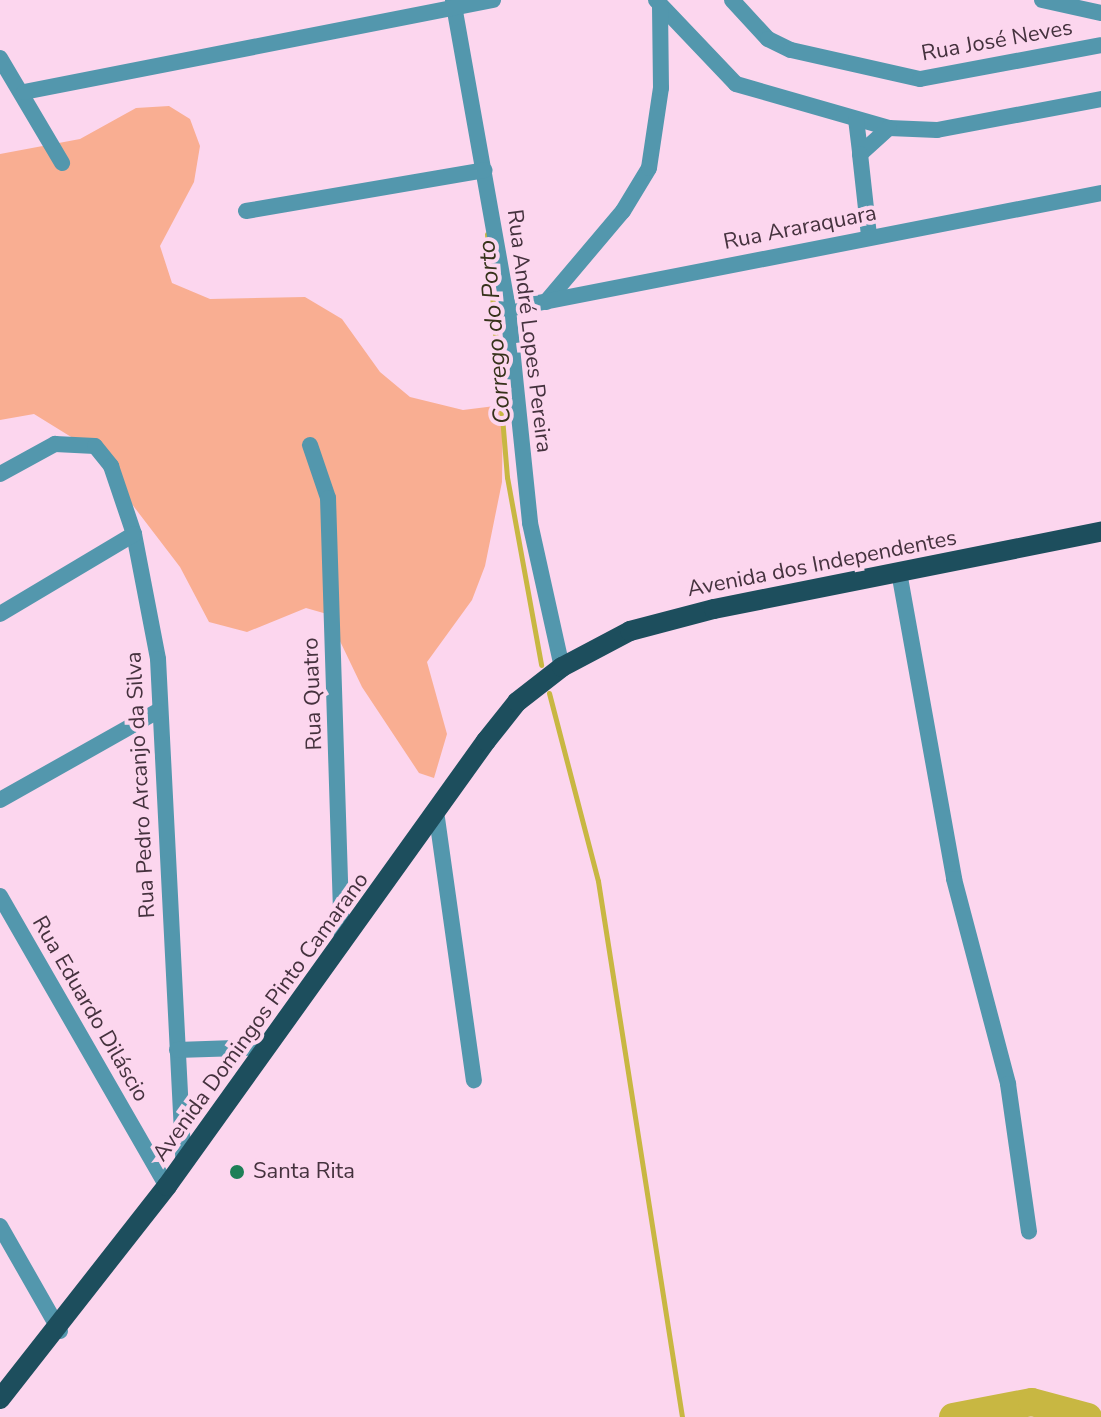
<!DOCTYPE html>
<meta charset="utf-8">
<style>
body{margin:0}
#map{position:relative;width:1101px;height:1417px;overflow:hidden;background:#fcd6ee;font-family:"Nunito Sans",sans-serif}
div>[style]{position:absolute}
.green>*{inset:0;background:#f9ae92}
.stream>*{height:5px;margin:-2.5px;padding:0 2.5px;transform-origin:2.5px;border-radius:2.5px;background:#c8b742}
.river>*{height:28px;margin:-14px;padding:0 14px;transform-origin:14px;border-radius:14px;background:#c8b742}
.minor>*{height:16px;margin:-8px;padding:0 8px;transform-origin:8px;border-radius:8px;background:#5397ad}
.major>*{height:20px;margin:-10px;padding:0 10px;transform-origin:10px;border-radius:10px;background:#1d4e5d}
.dots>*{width:22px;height:22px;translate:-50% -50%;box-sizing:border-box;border:4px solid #fcd6ee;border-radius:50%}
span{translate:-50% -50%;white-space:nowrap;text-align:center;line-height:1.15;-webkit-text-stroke:8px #fcd6ee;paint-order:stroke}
.street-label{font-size:22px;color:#45323e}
.poi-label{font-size:22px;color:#45323e}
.left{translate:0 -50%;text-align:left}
.water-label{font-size:24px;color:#36321a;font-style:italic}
</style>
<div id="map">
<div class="green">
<div style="clip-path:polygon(169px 106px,190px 119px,200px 146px,194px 182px,160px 246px,172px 283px,210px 299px,305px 297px,342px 319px,380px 372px,410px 397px,463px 410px,503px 405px,502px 482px,485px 566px,472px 600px,427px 662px,447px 734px,434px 778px,419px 773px,362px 687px,327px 614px,306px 608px,247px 632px,209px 622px,180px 567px,89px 448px,34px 414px,0 420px,0 154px,80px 139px,136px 108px)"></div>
</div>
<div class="stream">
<div style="left:487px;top:234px;width:244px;rotate:85.3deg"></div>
<div style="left:507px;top:477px;width:191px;rotate:79.7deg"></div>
<div style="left:549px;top:693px;width:194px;rotate:75.4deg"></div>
<div style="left:598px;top:881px;width:543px;rotate:81.09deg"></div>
</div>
<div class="river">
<div style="left:953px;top:1417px;width:80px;rotate:-10.8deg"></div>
<div style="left:1032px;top:1402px;width:58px;rotate:15deg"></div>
</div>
<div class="minor">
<div style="left:453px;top:0;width:314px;rotate:79.9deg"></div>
<div style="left:508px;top:309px;width:215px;rotate:84.1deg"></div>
<div style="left:530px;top:523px;width:148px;rotate:77.5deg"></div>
<div style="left:656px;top:0;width:116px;rotate:46.4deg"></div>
<div style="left:736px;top:84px;width:159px;rotate:16deg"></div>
<div style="left:889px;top:128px;width:48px;rotate:2.4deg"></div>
<div style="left:937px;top:130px;width:167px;rotate:-10.7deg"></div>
<div style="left:732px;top:0;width:53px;rotate:47.3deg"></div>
<div style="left:768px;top:39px;width:25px;rotate:26deg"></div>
<div style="left:791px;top:50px;width:132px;rotate:12.7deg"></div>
<div style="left:920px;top:79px;width:184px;rotate:-10.6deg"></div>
<div style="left:1042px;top:0;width:60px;rotate:12.4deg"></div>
<div style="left:0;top:58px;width:122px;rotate:59.4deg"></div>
<div style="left:24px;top:92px;width:478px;rotate:-11.1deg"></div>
<div style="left:856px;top:119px;width:35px;rotate:83deg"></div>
<div style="left:860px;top:154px;width:39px;rotate:-42deg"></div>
<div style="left:860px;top:154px;width:82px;rotate:83.7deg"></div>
<div style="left:246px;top:211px;width:242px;rotate:-9.7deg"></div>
<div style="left:546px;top:302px;width:119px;rotate:-49.8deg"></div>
<div style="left:623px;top:211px;width:50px;rotate:-58.8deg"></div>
<div style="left:649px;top:168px;width:81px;rotate:-81.5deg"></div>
<div style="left:661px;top:88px;width:83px;rotate:-90.7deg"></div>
<div style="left:508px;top:309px;width:604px;rotate:-11.07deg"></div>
<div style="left:310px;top:445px;width:56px;rotate:71.2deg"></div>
<div style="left:328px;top:498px;width:447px;rotate:88.2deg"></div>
<div style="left:0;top:474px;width:63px;rotate:-28.6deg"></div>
<div style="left:55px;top:444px;width:40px;rotate:2.9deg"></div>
<div style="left:95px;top:446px;width:26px;rotate:51deg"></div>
<div style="left:111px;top:466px;width:72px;rotate:71.3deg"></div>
<div style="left:134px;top:534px;width:127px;rotate:79.1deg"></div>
<div style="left:158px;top:659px;width:500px;rotate:87.1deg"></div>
<div style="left:899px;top:572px;width:312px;rotate:79.8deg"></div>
<div style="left:954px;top:879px;width:212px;rotate:75.2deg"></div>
<div style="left:1008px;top:1084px;width:149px;rotate:81.9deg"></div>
<div style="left:0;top:614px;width:156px;rotate:-30.8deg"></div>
<div style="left:0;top:800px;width:181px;rotate:-29.4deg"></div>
<div style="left:437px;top:818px;width:265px;rotate:82deg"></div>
<div style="left:0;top:896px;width:335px;rotate:60.1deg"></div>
<div style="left:177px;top:1050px;width:91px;rotate:-1.9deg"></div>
<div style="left:0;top:1226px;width:121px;rotate:60.3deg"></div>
</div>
<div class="major">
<div style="left:0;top:1399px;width:271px;rotate:-51.9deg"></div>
<div style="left:167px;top:1186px;width:548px;rotate:-54.37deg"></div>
<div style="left:486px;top:741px;width:50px;rotate:-51.5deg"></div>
<div style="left:517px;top:702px;width:57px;rotate:-37.9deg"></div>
<div style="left:562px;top:667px;width:77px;rotate:-27.9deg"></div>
<div style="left:630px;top:631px;width:87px;rotate:-14.7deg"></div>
<div style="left:714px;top:609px;width:395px;rotate:-11.3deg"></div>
</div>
<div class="dots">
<div style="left:237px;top:1172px;background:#1e7f57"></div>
</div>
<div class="street-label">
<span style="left:997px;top:41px;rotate:-10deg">Rua José Neves</span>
<span style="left:800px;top:228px;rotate:-11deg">Rua Araraquara</span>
<span style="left:529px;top:331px;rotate:83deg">Rua André Lopes Pereira</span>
<span style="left:822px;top:564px;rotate:-11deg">Avenida dos Independentes</span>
<span style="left:313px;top:694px;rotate:-92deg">Rua Quatro</span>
<span style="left:141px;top:785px;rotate:-93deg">Rua Pedro Arcanjo da Silva</span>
<span style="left:90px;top:1009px;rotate:60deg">Rua Eduardo Diláscio</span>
<span style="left:261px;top:1017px;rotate:-54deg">Avenida Domingos Pinto Camarano</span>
</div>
<div class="poi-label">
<span class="left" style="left:253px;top:1172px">Santa Rita</span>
</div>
<div class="water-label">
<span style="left:495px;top:332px;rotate:-95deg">Corrego do Porto</span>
</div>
</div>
